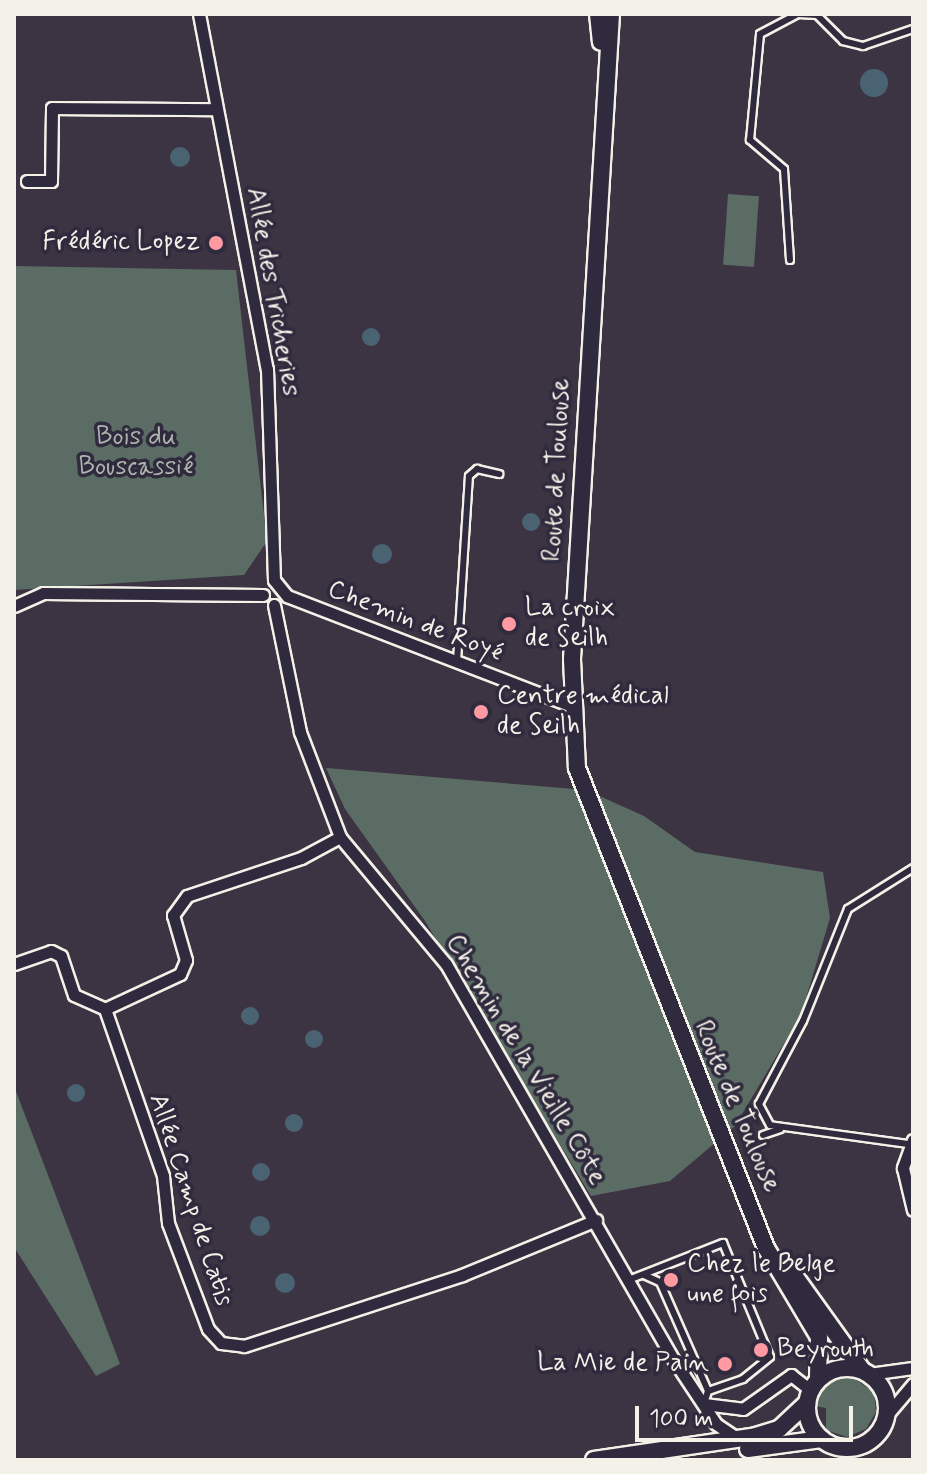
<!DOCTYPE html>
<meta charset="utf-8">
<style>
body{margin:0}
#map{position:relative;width:927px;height:1474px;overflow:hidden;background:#3c3343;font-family:Mynerve,sans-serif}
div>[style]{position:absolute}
.green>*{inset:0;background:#5b6c64;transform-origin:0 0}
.water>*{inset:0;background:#4a6373}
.round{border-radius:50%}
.roads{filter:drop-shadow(2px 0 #f4f1e8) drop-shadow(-2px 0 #f4f1e8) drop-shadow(0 2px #f4f1e8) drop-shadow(0 -2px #f4f1e8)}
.service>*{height:6px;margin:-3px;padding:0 3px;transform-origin:3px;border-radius:3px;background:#2f2a3d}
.minor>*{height:11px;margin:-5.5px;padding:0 5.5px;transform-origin:5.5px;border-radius:5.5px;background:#2f2a3d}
.secondary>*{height:16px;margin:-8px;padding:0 8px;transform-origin:8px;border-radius:8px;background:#2f2a3d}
.secondary>.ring{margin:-8px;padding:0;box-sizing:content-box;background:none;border:16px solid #2f2a3d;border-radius:50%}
.dots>*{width:22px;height:22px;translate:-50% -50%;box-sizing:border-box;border:4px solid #2f2a3d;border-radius:50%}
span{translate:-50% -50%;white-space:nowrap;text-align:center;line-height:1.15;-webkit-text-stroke:7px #2f2a3d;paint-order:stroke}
.poi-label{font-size:26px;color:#f4f1e8}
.right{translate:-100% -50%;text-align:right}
.left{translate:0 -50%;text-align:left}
.street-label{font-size:26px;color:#f4f1e8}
.park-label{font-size:26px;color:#afb5ad}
.frame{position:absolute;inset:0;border:16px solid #f4f1e8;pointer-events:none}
.scale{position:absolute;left:635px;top:1406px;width:218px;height:36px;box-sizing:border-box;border:4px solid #f4f1e8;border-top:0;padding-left:10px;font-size:24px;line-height:28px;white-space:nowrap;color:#f4f1e8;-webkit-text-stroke:6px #2f2a3d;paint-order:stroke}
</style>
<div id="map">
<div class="green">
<div style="left:728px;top:194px;width:31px;height:71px;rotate:4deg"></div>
<div style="clip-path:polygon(14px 266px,236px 270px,267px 541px,244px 575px,14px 590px)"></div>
<div style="clip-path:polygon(326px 768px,586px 790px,644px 816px,695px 852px,823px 872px,830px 918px,801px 1015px,735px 1126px,670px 1181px,591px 1196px,425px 921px,345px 809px)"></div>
<div style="clip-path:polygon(14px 1086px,120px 1364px,96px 1376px,14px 1247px)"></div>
<div style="clip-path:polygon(849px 1375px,874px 1392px,876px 1412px,866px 1429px,847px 1437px,826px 1430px,826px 1408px,815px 1406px,822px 1386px)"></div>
</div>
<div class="water">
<div class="round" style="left:860px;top:69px;width:28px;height:28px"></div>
<div class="round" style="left:170px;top:147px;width:20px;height:20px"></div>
<div class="round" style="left:362px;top:328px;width:18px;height:18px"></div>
<div class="round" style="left:522px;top:513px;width:18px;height:18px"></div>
<div class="round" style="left:372px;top:544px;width:20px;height:20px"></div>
<div class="round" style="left:241px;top:1007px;width:18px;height:18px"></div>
<div class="round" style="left:305px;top:1030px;width:18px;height:18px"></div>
<div class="round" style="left:67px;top:1084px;width:18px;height:18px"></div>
<div class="round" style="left:285px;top:1114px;width:18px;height:18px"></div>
<div class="round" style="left:252px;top:1163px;width:18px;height:18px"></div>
<div class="round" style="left:250px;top:1216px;width:20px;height:20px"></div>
<div class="round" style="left:275px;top:1273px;width:20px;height:20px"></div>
</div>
<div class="roads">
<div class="service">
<div style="left:790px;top:260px;width:91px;rotate:-93.8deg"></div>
<div style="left:784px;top:169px;width:45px;rotate:-139.5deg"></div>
<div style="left:750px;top:140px;width:106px;rotate:-84.6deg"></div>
<div style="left:760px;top:34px;width:43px;rotate:-27.8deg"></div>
<div style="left:798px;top:14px;width:19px;rotate:3deg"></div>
<div style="left:817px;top:15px;width:37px;rotate:45deg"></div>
<div style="left:843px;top:41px;width:21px;rotate:14deg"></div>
<div style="left:863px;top:46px;width:53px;rotate:-18.8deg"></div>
<div style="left:457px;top:661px;width:185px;rotate:-86.3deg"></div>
<div style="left:469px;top:476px;width:11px;rotate:-41deg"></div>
<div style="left:477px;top:469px;width:23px;rotate:13deg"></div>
<div style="left:763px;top:1135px;width:18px;rotate:-19deg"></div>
<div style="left:908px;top:1144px;width:139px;rotate:-172.2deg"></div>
<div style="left:770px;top:1125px;width:24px;rotate:-118deg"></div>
<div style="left:759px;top:1104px;width:94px;rotate:-62.1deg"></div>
<div style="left:803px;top:1021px;width:121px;rotate:-68.1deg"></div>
<div style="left:848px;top:909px;width:77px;rotate:-32.2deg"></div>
<div style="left:644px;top:1275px;width:17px;rotate:24deg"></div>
<div style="left:660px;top:1282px;width:119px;rotate:66.2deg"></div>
<div style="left:631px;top:1279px;width:99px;rotate:-21.4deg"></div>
<div style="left:723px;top:1243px;width:123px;rotate:67.6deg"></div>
<div style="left:770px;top:1357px;width:35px;rotate:141deg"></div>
<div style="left:743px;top:1379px;width:37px;rotate:161deg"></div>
<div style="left:708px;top:1391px;width:14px;rotate:107deg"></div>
</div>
<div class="minor">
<div style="left:199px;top:14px;width:361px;rotate:79.2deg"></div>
<div style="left:267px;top:369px;width:211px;rotate:88.1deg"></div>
<div style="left:27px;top:181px;width:24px"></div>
<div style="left:51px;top:181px;width:73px;rotate:-89.2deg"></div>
<div style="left:52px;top:108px;width:161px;rotate:0.4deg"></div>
<div style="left:274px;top:580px;width:21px;rotate:51deg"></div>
<div style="left:287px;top:596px;width:305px;rotate:21.1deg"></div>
<div style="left:274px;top:605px;width:130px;rotate:78.4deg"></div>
<div style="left:300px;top:732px;width:112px;rotate:69.1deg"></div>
<div style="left:340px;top:837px;width:165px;rotate:50.2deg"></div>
<div style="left:446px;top:964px;width:459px;rotate:60.1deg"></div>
<div style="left:675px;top:1362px;width:74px;rotate:56.5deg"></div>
<div style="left:716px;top:1424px;width:27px;rotate:34deg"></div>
<div style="left:14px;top:606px;width:32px;rotate:-24deg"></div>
<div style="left:43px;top:593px;width:220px;rotate:0.5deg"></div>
<div style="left:340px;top:837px;width:44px;rotate:151.7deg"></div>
<div style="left:301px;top:858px;width:120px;rotate:161.6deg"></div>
<div style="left:187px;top:896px;width:24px;rotate:126deg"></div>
<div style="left:173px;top:915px;width:47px;rotate:73.9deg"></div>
<div style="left:186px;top:960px;width:15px;rotate:113deg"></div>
<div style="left:180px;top:974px;width:83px;rotate:155deg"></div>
<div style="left:105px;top:1009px;width:177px;rotate:70.8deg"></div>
<div style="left:163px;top:1176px;width:47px;rotate:83.9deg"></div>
<div style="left:168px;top:1223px;width:113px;rotate:69.3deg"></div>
<div style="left:208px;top:1329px;width:19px;rotate:47deg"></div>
<div style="left:221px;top:1343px;width:23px;rotate:7deg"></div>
<div style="left:244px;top:1346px;width:229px;rotate:-18deg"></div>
<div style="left:462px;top:1275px;width:145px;rotate:-22.3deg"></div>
<div style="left:14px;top:964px;width:39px;rotate:-19deg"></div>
<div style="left:51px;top:951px;width:11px;rotate:27deg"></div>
<div style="left:61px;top:956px;width:41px;rotate:71.6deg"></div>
<div style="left:74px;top:995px;width:34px;rotate:24deg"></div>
<div style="left:913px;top:1140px;width:30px;rotate:110deg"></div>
<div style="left:903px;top:1168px;width:43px;rotate:76.6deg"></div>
<div style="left:869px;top:1374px;width:44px;rotate:-7.8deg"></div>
<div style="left:704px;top:1404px;width:39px;rotate:7deg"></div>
<div style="left:743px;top:1409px;width:59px;rotate:-35.3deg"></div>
<div style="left:791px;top:1375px;width:24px;rotate:38deg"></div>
<div style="left:886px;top:1416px;width:42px;rotate:-49.8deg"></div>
</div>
<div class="secondary">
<div style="left:598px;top:14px;width:28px;rotate:84deg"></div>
<div style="left:611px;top:14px;width:646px;rotate:93.46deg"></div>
<div style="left:572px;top:659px;width:109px;rotate:87.4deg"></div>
<div style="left:577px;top:768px;width:516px;rotate:68.51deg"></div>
<div style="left:766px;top:1248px;width:104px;rotate:59.2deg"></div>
<div style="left:819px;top:1337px;width:42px;rotate:91.4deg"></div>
<div style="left:793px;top:1274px;width:118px;rotate:54.3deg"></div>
<div class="ring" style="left:807px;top:1368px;width:64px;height:64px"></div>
<div style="left:748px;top:1449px;width:74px;rotate:-7.8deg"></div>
<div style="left:594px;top:1460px;width:164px;rotate:-8.4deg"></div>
<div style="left:756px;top:1436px;width:24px;rotate:-17deg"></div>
<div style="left:779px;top:1429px;width:38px;rotate:-43deg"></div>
</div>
</div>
<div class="dots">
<div style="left:216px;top:243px;background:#ff9aa2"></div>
<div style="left:509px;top:624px;background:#ff9aa2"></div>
<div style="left:481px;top:712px;background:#ff9aa2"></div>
<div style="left:671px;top:1280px;background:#ff9aa2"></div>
<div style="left:761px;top:1350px;background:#ff9aa2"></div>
<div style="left:725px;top:1364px;background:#ff9aa2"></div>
</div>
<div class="poi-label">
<span class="right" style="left:200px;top:243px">Frédéric Lopez</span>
<span class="left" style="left:525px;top:624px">La croix<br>de Seilh</span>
<span class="left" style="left:497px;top:712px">Centre médical<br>de Seilh</span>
<span class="left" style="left:687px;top:1280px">Chez le Belge<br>une fois</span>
<span class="left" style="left:777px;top:1350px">Beyrouth</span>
<span class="right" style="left:709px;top:1364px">La Mie de Pain</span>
</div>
<div class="street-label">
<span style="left:272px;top:292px;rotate:80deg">Allée des Tricheries</span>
<span style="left:558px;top:470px;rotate:-87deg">Route de Toulouse</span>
<span style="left:415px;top:622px;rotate:21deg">Chemin de Royé</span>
<span style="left:525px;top:1060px;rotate:59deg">Chemin de la Vieille Côte</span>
<span style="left:736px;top:1107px;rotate:67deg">Route de Toulouse</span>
<span style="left:190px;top:1200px;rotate:72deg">Allée Camp de Catis</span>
</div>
<div class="park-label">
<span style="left:136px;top:453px">Bois du<br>Bouscassié</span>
</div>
<div class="frame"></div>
<div class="scale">100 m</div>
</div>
